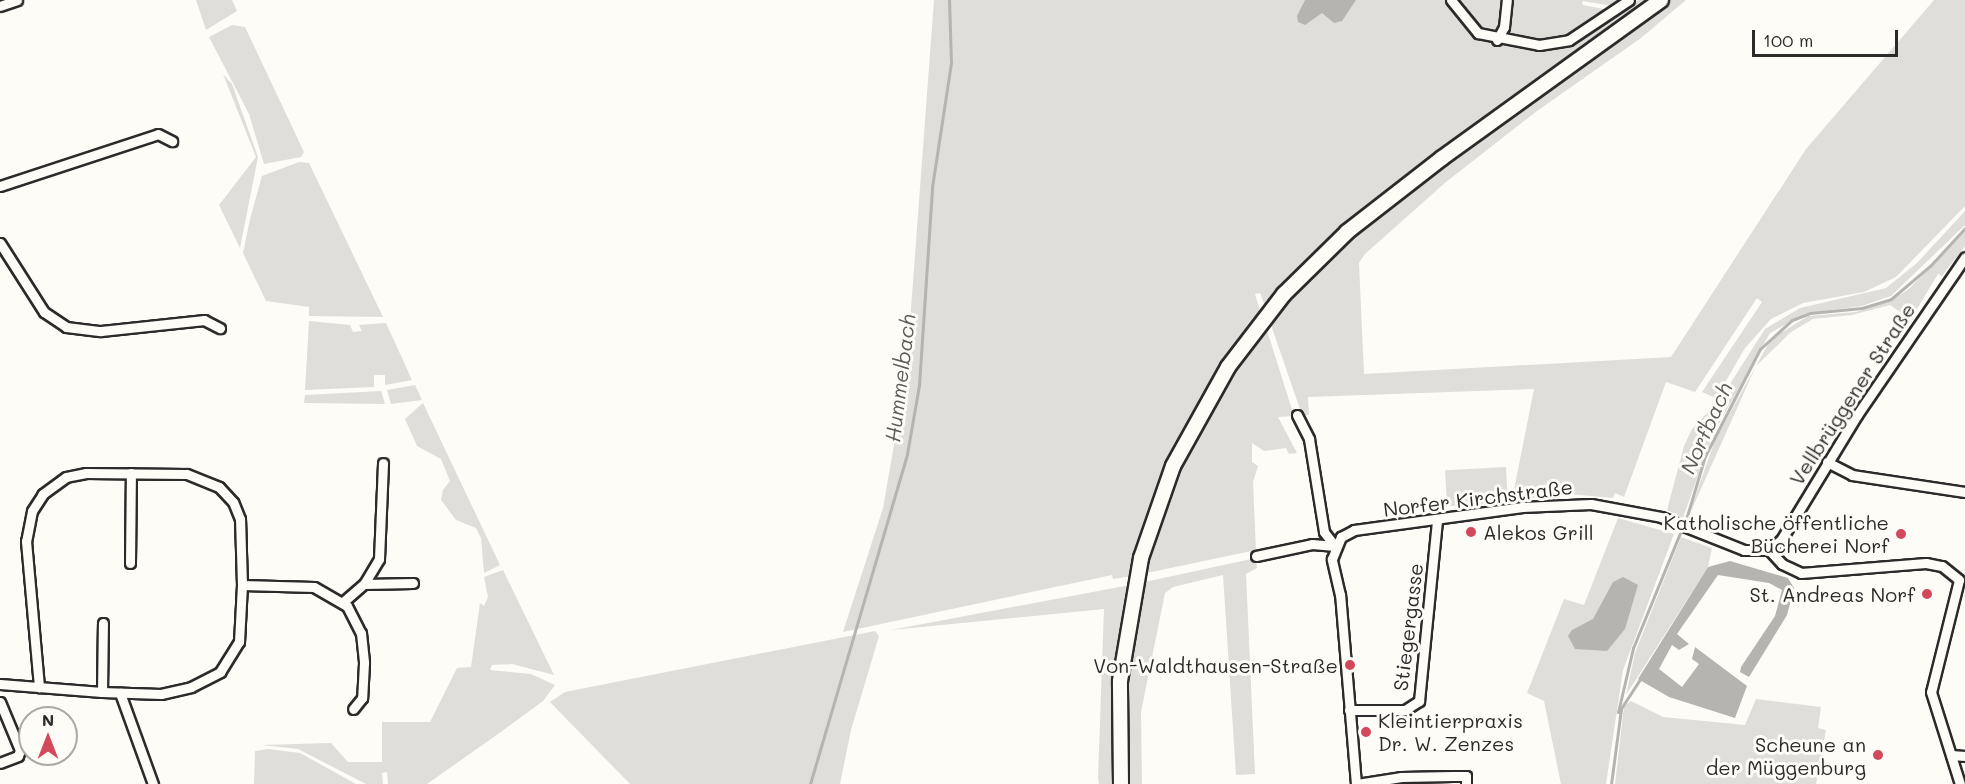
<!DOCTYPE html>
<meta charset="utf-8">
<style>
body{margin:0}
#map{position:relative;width:1965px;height:784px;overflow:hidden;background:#fdfcf7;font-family:Mali,sans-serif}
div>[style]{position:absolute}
.green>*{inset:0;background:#dfdeda;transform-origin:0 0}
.water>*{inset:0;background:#b5b4b1}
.stream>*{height:3px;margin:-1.5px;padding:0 1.5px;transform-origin:1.5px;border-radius:1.5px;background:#b5b4b1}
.roads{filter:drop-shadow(2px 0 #2b2b2b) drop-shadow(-2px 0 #2b2b2b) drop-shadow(0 2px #2b2b2b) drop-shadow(0 -2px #2b2b2b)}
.minor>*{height:9px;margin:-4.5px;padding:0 4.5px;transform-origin:4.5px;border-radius:4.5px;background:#fdfcf7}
.secondary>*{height:14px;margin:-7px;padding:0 7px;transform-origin:7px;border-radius:7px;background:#fdfcf7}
.dots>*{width:16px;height:16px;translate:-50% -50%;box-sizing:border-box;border:3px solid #fdfcf7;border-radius:50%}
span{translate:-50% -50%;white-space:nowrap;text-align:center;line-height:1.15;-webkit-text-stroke:6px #fdfcf7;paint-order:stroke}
.street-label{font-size:20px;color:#2b2b2b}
.poi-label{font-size:20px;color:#2b2b2b}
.right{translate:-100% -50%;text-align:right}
.left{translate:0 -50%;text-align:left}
.water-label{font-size:21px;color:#5b5b5a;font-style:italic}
.north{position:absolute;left:18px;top:706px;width:60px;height:60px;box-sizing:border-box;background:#fdfcf7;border:2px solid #a9a8a5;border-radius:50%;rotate:0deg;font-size:16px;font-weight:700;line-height:24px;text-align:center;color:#2b2b2b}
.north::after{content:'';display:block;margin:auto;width:21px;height:27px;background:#d1495b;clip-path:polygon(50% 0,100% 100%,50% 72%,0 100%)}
.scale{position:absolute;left:1752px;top:30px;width:146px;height:27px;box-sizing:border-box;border:3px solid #2b2b2b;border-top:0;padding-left:8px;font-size:18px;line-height:21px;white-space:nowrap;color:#2b2b2b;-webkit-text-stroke:4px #fdfcf7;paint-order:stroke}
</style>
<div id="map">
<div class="green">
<div style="clip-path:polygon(196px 0,232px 0,237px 11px,206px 30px)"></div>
<div style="clip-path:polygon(934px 0,1618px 0,1613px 6px,1582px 1px,1583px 5px,1604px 9px,1580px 25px,1581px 29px,1554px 40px,1554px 49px,1570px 47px,1589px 36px,1638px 0,1653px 0,1444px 150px,1266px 309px,1260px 293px,1255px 294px,1261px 314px,1215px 377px,1179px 443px,1132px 576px,1113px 579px,1112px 575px,843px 632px,883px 508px,906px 376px)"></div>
<div style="clip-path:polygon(1668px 0,1686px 0,1641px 38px,1537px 111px,1446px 182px,1365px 254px,1359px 263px,1364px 374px,1671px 357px,1806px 149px,1934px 0,1965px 0,1965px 206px,1896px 277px,1864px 292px,1803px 303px,1771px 319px,1745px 348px,1716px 398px,1702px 392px,1762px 302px,1757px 298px,1695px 392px,1666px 382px,1624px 497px,1615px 493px,1613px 498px,1569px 494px,1512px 500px,1534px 389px,1308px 397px,1309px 415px,1302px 415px,1269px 319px,1308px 276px,1379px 212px)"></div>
<div style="clip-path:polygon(232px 25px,245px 27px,304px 152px,301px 157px,264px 164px,249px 114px,209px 37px)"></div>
<div style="clip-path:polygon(223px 74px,232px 84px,258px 157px,240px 248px,219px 205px,256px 157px)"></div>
<div style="clip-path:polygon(299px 162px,309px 163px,383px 317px,309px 316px,309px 307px,266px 301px,243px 253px,250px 219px,262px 176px)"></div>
<div style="clip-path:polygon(1965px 211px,1965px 225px,1891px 296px,1862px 306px,1807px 313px,1770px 333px,1712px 436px,1683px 518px,1667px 510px,1684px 446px,1692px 429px,1721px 398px,1765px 329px,1800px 308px,1886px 288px,1917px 263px)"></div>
<div style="clip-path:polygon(1965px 231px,1965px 246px,1942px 276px,1938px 274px,1911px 319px,1890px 305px,1852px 315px,1813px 319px,1791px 332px,1756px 366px,1687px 520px,1715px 440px,1771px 339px,1808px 316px,1856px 312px,1891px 301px,1910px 288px)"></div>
<div style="clip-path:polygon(309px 321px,350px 325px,353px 332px,362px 331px,359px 325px,386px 323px,412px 380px,385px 385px,385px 375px,374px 375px,374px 387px,305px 390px)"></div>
<div style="clip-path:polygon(1265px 324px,1294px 416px,1278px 417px,1297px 453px,1289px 454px,1286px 448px,1264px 451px,1252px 443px,1252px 462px,1258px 466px,1253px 482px,1256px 550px,1142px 574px,1171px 484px,1216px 396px)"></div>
<div style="clip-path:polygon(415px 385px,422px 400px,391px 404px,387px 390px)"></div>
<div style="clip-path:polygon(381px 391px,385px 404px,304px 403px,305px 395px)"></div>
<div style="clip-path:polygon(423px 403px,500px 565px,484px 573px,481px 538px,476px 528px,456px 520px,441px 500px,443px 490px,450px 481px,441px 459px,417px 446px,405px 419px)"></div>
<div style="left:1506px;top:467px;width:36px;height:61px;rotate:87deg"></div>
<div style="clip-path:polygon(1618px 518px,1674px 534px,1623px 670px,1606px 784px,1561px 784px,1544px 701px,1527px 693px,1564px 599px,1584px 605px)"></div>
<div style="clip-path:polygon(1681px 537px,1712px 548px,1708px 567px,1626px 695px,1635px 653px)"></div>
<div style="clip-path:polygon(1256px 558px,1257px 568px,1246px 574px,1255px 774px,1236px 775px,1223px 575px,1173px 587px,1165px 593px,1141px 712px,1142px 784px,1126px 784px,1123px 705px,1140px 583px)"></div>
<div style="clip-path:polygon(503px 570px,554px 675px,512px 664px,492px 665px,490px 670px,531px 674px,555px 685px,543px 701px,498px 734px,427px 784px,388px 784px,387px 772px,382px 773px,383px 784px,366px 784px,298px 749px,262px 745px,331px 743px,348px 762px,382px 762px,382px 722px,430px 722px,457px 668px,471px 667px,480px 603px,484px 606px,488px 597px,484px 577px)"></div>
<div style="clip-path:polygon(1130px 585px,1120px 637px,1114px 709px,1116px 784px,1099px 784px,1098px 778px,1104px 609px,891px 630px)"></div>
<div style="clip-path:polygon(875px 631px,879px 636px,851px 730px,840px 784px,630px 784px,550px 702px,565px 692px)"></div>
<div style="clip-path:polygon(1756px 699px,1821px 707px,1818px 728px,1826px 730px,1816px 784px,1615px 784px,1624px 706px,1631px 701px,1663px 717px,1745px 725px)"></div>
<div style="clip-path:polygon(268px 749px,300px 753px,356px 784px,254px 784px,255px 751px)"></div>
</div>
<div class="water">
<div style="clip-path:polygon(1305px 0,1356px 0,1342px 21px,1334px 23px,1322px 13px,1305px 25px,1298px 22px,1297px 16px)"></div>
<div style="clip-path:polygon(1730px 561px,1788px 578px,1794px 588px,1787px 615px,1749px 677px,1740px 672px,1741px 667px,1775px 616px,1782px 590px,1769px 583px,1718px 575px,1677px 634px,1689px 644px,1679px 650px,1672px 645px,1659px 669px,1682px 687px,1699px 664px,1692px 659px,1695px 647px,1747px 686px,1735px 718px,1669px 697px,1638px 679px,1708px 567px)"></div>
<div style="clip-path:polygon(1623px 577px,1638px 585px,1625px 629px,1607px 651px,1575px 649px,1568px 636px,1572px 630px,1593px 619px,1613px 582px)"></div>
</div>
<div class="stream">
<div style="left:1620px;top:710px;width:38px;rotate:-57deg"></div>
<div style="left:810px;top:784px;width:344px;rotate:-73.6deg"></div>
<div style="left:907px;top:454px;width:70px;rotate:-80.1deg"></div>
<div style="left:919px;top:385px;width:198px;rotate:-86.2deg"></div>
<div style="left:932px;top:187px;width:125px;rotate:-81.3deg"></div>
<div style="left:951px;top:63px;width:63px;rotate:-91.8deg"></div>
<div style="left:1611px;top:784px;width:76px;rotate:-82.4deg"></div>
<div style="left:1621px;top:709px;width:4px;rotate:135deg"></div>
<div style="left:1618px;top:712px;width:66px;rotate:-76.8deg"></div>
<div style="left:1633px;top:648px;width:143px;rotate:-67.8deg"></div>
<div style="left:1687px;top:516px;width:63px;rotate:-73.3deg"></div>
<div style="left:1705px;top:456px;width:120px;rotate:-62.8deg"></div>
<div style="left:1760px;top:349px;width:43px;rotate:-42.2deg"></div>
<div style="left:1792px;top:320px;width:19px;rotate:-21deg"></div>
<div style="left:1810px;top:313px;width:52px;rotate:-5.5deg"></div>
<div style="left:1862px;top:308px;width:30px;rotate:-17deg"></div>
<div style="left:1891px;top:299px;width:52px;rotate:-40.4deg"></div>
<div style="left:1931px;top:265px;width:50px;rotate:-47.4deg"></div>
</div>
<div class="roads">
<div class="minor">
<div style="left:1451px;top:0;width:43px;rotate:50.7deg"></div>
<div style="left:1478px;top:33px;width:62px;rotate:11.1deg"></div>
<div style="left:1539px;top:45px;width:30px;rotate:-9deg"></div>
<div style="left:1569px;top:40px;width:72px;rotate:-33.7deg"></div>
<div style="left:0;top:6px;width:18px;rotate:-19deg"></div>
<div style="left:1497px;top:40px;width:15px;rotate:-62deg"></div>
<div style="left:1504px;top:27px;width:27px;rotate:-84deg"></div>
<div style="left:0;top:186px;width:166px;rotate:-18.2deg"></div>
<div style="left:158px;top:134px;width:16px;rotate:27deg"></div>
<div style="left:0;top:243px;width:82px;rotate:57.5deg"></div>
<div style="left:44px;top:312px;width:27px;rotate:34deg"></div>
<div style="left:66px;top:327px;width:35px;rotate:7deg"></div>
<div style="left:101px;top:331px;width:104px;rotate:-6.1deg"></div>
<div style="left:204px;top:320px;width:18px;rotate:27deg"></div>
<div style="left:1297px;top:415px;width:27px;rotate:63deg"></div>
<div style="left:1309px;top:439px;width:94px;rotate:80.8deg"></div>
<div style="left:1324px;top:532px;width:18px;rotate:52deg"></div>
<div style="left:1827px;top:462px;width:28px;rotate:27deg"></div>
<div style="left:1852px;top:475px;width:114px;rotate:8.6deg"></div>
<div style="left:1769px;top:550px;width:19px;rotate:47deg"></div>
<div style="left:1782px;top:564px;width:21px;rotate:25deg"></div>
<div style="left:1801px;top:573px;width:125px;rotate:-4.6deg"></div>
<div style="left:1926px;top:563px;width:16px;rotate:11deg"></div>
<div style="left:1942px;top:566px;width:22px;rotate:39deg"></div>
<div style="left:1256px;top:556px;width:57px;rotate:-12.1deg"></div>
<div style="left:1312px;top:544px;width:23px;rotate:5deg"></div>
<div style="left:130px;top:563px;width:90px;rotate:-89.4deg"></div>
<div style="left:1959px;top:580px;width:115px;rotate:104deg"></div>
<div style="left:1931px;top:692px;width:96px;rotate:72.5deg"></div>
<div style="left:364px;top:584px;width:49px;rotate:-1.2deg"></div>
<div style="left:242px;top:585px;width:72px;rotate:1.6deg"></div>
<div style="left:314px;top:587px;width:38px;rotate:30deg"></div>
<div style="left:347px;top:606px;width:30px;rotate:63deg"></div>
<div style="left:361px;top:633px;width:30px;rotate:84deg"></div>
<div style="left:364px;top:663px;width:35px;rotate:93deg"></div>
<div style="left:362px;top:698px;width:14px;rotate:129deg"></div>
<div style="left:343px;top:602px;width:28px;rotate:-41deg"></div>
<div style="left:364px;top:584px;width:29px;rotate:-59deg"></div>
<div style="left:379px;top:559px;width:96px;rotate:-87.6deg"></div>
<div style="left:0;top:684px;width:102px;rotate:4.5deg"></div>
<div style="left:102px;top:692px;width:59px;rotate:1.9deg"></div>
<div style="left:161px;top:694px;width:31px;rotate:-13deg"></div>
<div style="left:191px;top:687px;width:33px;rotate:-27deg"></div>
<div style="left:220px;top:672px;width:36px;rotate:-58deg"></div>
<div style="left:239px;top:642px;width:57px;rotate:-87deg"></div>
<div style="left:242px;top:585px;width:66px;rotate:-91.7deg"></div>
<div style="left:240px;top:519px;width:18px;rotate:-112deg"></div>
<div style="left:233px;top:502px;width:21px;rotate:-133deg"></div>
<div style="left:219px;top:487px;width:35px;rotate:-158deg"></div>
<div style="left:186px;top:474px;width:100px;rotate:-179.4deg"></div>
<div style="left:86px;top:473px;width:20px;rotate:169deg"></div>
<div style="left:66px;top:477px;width:29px;rotate:144deg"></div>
<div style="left:43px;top:494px;width:20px;rotate:123deg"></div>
<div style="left:32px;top:511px;width:31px;rotate:101deg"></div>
<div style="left:26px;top:541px;width:147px;rotate:84.9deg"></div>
<div style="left:102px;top:692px;width:69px;rotate:-89.2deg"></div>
<div style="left:120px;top:693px;width:97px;rotate:70.1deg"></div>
<div style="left:0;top:702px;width:52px;rotate:67.4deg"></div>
<div style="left:20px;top:750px;width:6px;rotate:108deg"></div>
<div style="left:18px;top:756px;width:19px;rotate:159deg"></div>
<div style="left:1349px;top:710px;width:56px"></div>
<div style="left:1405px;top:710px;width:17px;rotate:-33deg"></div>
<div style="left:1419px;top:701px;width:181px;rotate:-84.3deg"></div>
<div style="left:1951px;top:755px;width:14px;rotate:4deg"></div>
<div style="left:1356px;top:784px;width:190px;rotate:-94.8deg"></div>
<div style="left:1340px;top:595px;width:37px;rotate:-103deg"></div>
<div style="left:1332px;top:559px;width:24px;rotate:-68deg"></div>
<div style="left:1341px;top:537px;width:15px;rotate:-28deg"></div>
<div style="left:1354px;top:530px;width:170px;rotate:-7.8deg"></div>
<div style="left:1522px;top:507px;width:69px;rotate:-2.5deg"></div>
<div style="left:1591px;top:504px;width:71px;rotate:10.5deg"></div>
<div style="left:1661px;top:517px;width:89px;rotate:21.7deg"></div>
<div style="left:1744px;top:550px;width:25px"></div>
<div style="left:1769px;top:550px;width:16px;rotate:-40deg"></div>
<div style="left:1781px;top:540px;width:146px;rotate:-58.7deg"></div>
<div style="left:1857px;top:415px;width:191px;rotate:-55.6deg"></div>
<div style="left:1357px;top:784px;width:45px;rotate:-9deg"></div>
<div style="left:1401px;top:777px;width:52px;rotate:-1.1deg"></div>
<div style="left:1453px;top:776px;width:13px"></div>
<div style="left:1466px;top:776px;width:8px;rotate:90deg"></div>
</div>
<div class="secondary">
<div style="left:1121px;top:784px;width:103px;rotate:-90.6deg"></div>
<div style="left:1120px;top:681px;width:125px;rotate:-80.3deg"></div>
<div style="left:1141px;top:558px;width:97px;rotate:-70.8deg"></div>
<div style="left:1173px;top:466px;width:113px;rotate:-60.9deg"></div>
<div style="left:1228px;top:367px;width:92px;rotate:-52.5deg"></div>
<div style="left:1284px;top:294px;width:88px;rotate:-44.5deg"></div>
<div style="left:1347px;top:232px;width:120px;rotate:-37.9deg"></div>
<div style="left:1442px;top:158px;width:270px;rotate:-35.8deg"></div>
</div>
</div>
<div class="dots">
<div style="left:1471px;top:532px;background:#d1495b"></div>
<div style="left:1901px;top:534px;background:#d1495b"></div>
<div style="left:1927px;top:594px;background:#d1495b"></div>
<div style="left:1350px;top:665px;background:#d1495b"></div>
<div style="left:1366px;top:732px;background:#d1495b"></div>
<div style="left:1878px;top:755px;background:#d1495b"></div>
</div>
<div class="street-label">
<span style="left:1852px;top:394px;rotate:-57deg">Vellbrüggener Straße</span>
<span style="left:1478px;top:498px;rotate:-7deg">Norfer Kirchstraße</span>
<span style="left:1408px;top:627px;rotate:-83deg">Stiegergasse</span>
</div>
<div class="poi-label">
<span class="right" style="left:1889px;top:534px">Katholische öffentliche<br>Bücherei Norf</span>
<span class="left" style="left:1483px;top:532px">Alekos Grill</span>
<span class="right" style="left:1915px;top:594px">St. Andreas Norf</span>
<span class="right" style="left:1338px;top:665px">Von-Waldthausen-Straße</span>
<span class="left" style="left:1378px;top:732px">Kleintierpraxis<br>Dr. W. Zenzes</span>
<span class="right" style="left:1866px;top:756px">Scheune an<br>der Müggenburg</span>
</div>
<div class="water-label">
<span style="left:900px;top:378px;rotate:-83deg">Hummelbach</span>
<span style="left:1706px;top:428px;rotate:-66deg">Norfbach</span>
</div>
<div class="north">N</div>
<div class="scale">100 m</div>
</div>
